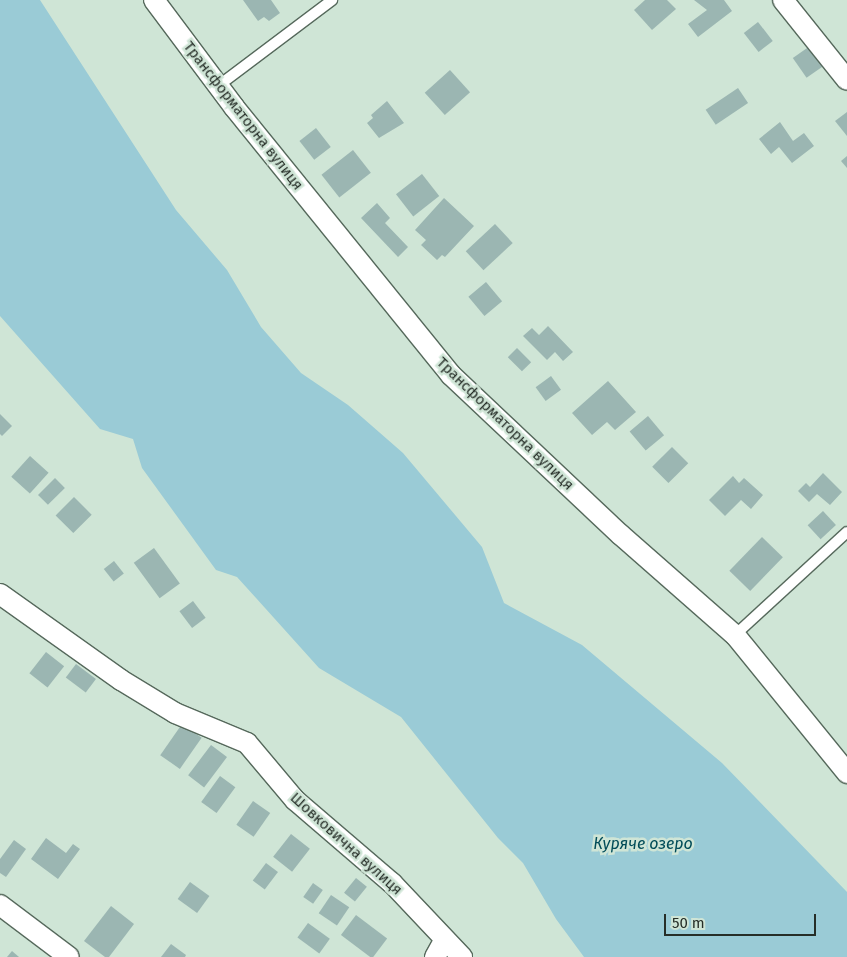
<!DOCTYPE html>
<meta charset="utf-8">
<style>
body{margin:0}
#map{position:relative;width:847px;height:957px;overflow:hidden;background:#cfe5d6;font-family:"Fira Sans",sans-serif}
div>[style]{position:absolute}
.water>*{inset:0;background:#9acbd6}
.building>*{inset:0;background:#9bb6b2;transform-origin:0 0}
.roads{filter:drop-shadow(1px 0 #56695c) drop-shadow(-1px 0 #56695c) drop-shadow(0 1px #56695c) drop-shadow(0 -1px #56695c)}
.lane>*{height:10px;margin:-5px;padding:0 5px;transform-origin:5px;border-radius:5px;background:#fff}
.street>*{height:20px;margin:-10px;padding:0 10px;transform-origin:10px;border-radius:10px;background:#fff}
span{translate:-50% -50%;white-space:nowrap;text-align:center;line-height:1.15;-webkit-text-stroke:5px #cfe5d6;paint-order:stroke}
.street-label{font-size:15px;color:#262e28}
.water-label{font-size:16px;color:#004c58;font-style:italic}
.scale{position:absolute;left:664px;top:914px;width:152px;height:22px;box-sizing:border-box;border:2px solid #262e28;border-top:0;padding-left:6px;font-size:15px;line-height:18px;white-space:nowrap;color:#262e28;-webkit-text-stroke:4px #cfe5d6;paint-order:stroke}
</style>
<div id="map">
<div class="water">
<div style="clip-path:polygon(0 0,40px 0,176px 210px,227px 270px,261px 327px,301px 373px,348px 405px,403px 453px,482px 547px,504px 603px,582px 645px,722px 763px,847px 892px,847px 957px,584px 957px,556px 919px,523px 863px,498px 838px,401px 717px,319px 668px,237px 577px,216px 570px,142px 468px,133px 439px,100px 429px,0 316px)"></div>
</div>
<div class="building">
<div style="clip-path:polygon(243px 0,271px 0,280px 13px,269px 21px,264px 17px,258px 21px)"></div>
<div style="clip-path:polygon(645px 0,667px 0,676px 9px,652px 30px,634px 10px)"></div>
<div style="clip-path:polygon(694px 0,724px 0,732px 11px,698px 37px,688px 24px,707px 10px)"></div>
<div style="left:758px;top:22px;width:24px;height:18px;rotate:52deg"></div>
<div style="left:810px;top:46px;width:24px;height:21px;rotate:55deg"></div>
<div style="left:450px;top:70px;width:30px;height:34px;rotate:48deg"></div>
<div style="left:738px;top:88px;width:18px;height:39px;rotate:56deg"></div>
<div style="clip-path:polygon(387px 101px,404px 123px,379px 138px,367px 123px,373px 118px,371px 115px)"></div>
<div style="clip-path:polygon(847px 112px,847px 136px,835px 121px)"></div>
<div style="clip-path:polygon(780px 122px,793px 141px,804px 133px,814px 146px,792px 163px,779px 147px,771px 154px,759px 139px)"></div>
<div style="left:316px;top:128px;width:24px;height:21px;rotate:52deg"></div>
<div style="left:353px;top:150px;width:29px;height:40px;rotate:52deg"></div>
<div style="clip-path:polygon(847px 156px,847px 168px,841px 161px)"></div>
<div style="left:422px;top:174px;width:28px;height:33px;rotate:52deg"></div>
<div style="clip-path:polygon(444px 198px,474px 226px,445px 257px,442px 255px,437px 260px,421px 245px,426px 240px,415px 230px)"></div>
<div style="clip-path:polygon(377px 203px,390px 218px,385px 223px,408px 247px,398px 257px,361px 218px)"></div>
<div style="left:495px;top:224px;width:26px;height:40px;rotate:47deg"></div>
<div style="left:486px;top:282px;width:25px;height:23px;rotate:50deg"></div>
<div style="clip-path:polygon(548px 326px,573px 352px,563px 361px,555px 352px,547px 360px,523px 336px,532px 328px,539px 335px)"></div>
<div style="left:517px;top:348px;width:20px;height:13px;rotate:45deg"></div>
<div style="left:551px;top:376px;width:17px;height:19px;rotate:54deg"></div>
<div style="clip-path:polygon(608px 381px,636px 412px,615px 430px,607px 422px,592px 435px,572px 413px)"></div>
<div style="clip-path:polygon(0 414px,12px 426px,2px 436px,0 434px)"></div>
<div style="left:648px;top:416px;width:25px;height:24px;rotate:50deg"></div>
<div style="left:672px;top:447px;width:23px;height:28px;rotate:45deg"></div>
<div style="left:30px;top:456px;width:25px;height:28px;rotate:42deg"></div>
<div style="clip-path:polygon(823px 473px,842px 492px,830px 505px,817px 494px,809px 502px,798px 491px,806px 483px,810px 487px)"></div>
<div style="clip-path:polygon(733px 476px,739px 483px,744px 478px,763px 495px,751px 509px,741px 500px,725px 516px,709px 500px)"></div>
<div style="left:55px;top:478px;width:14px;height:24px;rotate:45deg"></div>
<div style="left:74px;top:497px;width:25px;height:26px;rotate:45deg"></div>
<div style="left:823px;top:511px;width:19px;height:21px;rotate:47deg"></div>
<div style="left:762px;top:537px;width:29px;height:47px;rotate:44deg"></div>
<div style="left:154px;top:548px;width:44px;height:25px;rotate:54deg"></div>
<div style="left:114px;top:561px;width:16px;height:13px;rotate:52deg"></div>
<div style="left:193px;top:601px;width:21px;height:17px;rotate:53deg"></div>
<div style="left:46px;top:652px;width:23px;height:27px;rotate:38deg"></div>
<div style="left:76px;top:664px;width:25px;height:17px;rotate:37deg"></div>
<div style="left:182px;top:724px;width:24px;height:38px;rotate:35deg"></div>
<div style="left:211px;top:745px;width:20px;height:38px;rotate:37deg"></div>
<div style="left:220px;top:776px;width:19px;height:32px;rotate:36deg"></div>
<div style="left:253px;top:801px;width:21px;height:29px;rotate:35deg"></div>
<div style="left:291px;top:834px;width:24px;height:29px;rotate:38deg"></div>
<div style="clip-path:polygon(46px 838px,66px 853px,73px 844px,80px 849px,58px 879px,31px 859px)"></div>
<div style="clip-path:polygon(14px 840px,26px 849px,6px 877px,0 873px,0 859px)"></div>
<div style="left:266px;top:863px;width:15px;height:22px;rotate:37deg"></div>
<div style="left:356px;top:878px;width:14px;height:19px;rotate:39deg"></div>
<div style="left:190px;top:882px;width:24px;height:21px;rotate:36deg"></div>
<div style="left:313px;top:883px;width:12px;height:17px;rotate:35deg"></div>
<div style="left:331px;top:895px;width:22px;height:22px;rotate:34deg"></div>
<div style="clip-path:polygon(111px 906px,134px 924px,109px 957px,105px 957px,84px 941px)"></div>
<div style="left:356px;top:915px;width:39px;height:25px;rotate:37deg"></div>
<div style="left:308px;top:923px;width:27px;height:18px;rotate:36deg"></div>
<div style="clip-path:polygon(171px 944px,186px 955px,185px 957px,161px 957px)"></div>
<div style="clip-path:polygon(12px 951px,19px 957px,7px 957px)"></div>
</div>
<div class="roads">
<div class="lane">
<div style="left:218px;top:86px;width:143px;rotate:-37deg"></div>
<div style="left:735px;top:635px;width:152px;rotate:-42.6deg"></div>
</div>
<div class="street">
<div style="left:154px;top:0;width:134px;rotate:53.2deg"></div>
<div style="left:234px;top:107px;width:345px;rotate:51deg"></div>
<div style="left:451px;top:375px;width:233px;rotate:43.3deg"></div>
<div style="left:621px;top:535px;width:152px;rotate:41.3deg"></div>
<div style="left:735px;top:635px;width:178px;rotate:50.9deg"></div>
<div style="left:783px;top:0;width:102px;rotate:51.3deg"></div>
<div style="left:0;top:594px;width:148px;rotate:35.4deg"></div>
<div style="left:121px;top:680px;width:63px;rotate:31.4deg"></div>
<div style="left:175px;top:713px;width:78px;rotate:22.6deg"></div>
<div style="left:247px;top:743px;width:75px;rotate:49.9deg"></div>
<div style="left:295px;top:800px;width:128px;rotate:40.6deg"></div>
<div style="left:392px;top:883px;width:102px;rotate:46.6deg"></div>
<div style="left:0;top:905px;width:86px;rotate:37deg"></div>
<div style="left:435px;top:957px;width:18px;rotate:-61deg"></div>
</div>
</div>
<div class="street-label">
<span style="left:243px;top:116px;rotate:52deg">Трансформаторна вулиця</span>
<span style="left:505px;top:424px;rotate:44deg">Трансформаторна вулиця</span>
<span style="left:346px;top:844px;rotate:42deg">Шовковична вулиця</span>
</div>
<div class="water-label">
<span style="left:643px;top:844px">Куряче озеро</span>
</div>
<div class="scale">50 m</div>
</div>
